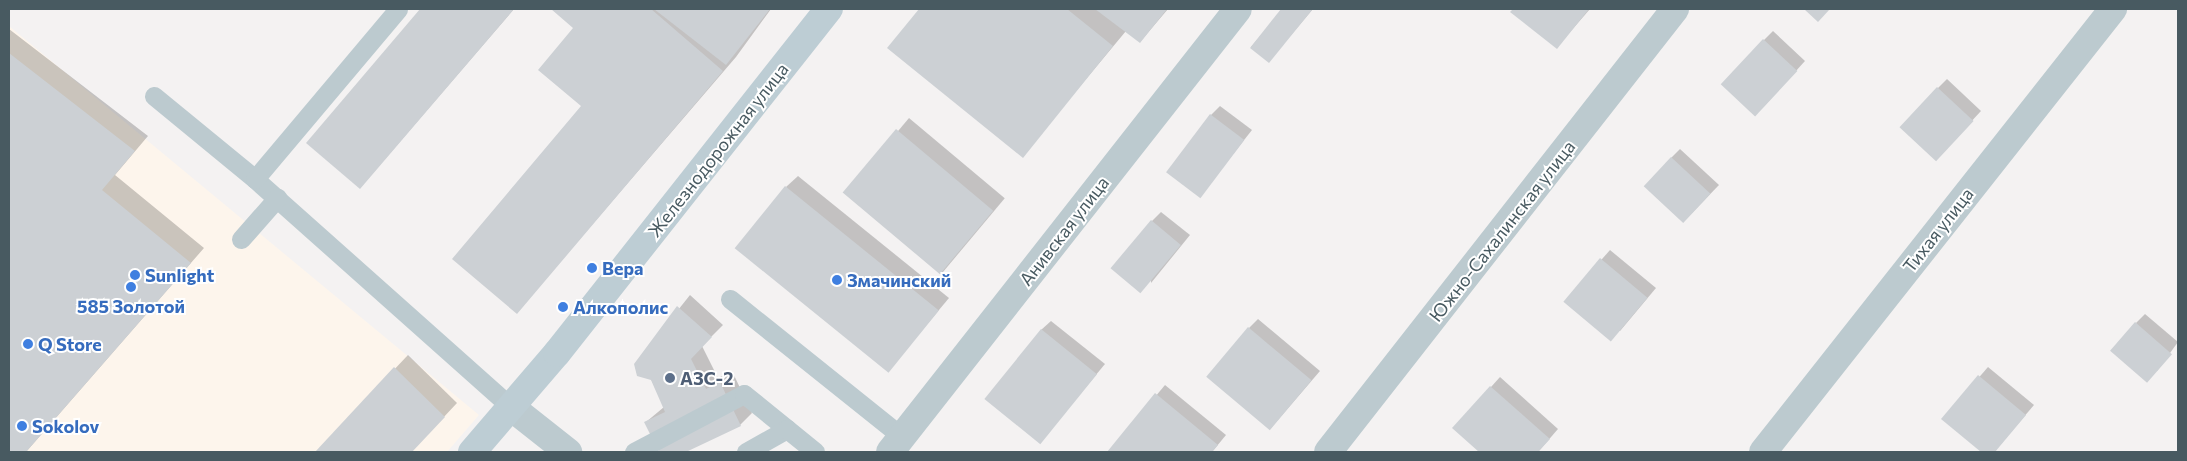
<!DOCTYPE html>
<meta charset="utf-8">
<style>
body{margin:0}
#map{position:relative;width:2187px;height:461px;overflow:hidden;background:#f4f2f2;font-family:Commissioner,sans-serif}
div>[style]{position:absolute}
.commercial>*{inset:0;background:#fdf5ec}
.shadow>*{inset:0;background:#0003;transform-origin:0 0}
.building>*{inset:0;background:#ccd0d4;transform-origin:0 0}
.service>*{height:19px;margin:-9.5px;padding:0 9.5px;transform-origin:9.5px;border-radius:9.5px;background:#bccacf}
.minor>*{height:28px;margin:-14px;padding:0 14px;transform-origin:14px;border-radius:14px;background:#bccacf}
.secondary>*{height:28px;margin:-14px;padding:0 14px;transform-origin:14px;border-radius:14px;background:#bdcdd4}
.dots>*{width:14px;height:14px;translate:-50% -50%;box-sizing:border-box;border:2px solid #fff;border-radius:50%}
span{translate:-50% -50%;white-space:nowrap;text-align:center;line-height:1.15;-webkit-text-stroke:4px #fff;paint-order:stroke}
.street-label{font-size:18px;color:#485a61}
.shop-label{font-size:18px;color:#366cbe;font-weight:700}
.left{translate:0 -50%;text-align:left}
.service-label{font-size:18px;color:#4e5e75;font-weight:700}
.frame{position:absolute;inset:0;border:10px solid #485a61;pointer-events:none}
</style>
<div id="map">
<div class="commercial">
<div style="clip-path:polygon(9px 26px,479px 415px,447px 452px,9px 452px)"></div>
</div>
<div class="shadow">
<div style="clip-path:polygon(422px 9px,514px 9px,360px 188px,308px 143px)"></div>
<div style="clip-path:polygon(553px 9px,771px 9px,736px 57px,517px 312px,583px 106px,575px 28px)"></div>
<div style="clip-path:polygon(920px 9px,1168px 9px,1140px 42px,1126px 31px,1022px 156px,889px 48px)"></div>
<div style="clip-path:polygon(1283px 9px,1313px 9px,1269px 61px,1251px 47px)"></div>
<div style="clip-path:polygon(1514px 9px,1590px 9px,1557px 47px)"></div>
<div style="clip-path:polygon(9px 29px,148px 136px,115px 175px,204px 248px,26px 452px,9px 452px)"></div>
<div style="clip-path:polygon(1773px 31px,1805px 61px,1765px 105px,1764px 40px)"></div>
<div style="clip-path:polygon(1947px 79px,1981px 111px,1944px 151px,1938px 88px)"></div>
<div style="clip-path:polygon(1220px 106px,1252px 130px,1199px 197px,1211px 115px)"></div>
<div style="left:909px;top:118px;width:125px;height:99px;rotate:40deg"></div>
<div style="clip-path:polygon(1680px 149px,1719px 185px,1692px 213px,1671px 158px)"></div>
<div style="clip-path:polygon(798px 176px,949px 298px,888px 371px,786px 187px)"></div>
<div style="clip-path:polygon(1161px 212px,1190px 235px,1151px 283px,1152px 221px)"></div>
<div style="clip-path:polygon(1610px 250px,1656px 288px,1620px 331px,1565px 301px)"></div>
<div style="clip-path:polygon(690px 295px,723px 325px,702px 346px,718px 378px,732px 371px,752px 413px,740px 425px,683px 452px,661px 452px,646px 422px,664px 407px,651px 379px,635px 364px)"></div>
<div style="clip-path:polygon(2145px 314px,2178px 342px,2157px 371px,2136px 323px)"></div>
<div style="clip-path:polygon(1258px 319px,1320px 371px,1271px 428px,1249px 328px)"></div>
<div style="clip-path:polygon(1051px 321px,1105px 364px,1041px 441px,1041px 330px)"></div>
<div style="clip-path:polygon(408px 355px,457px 403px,411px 452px,316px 452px)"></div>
<div style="clip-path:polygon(1988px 367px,2034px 405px,1994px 452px,1983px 452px,1943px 419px)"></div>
<div style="clip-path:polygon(1500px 377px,1558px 429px,1538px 452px,1480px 452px,1454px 428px)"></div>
<div style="clip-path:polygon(1165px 385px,1226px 435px,1212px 452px,1109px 452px)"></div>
</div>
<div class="building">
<div style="clip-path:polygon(420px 9px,514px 9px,360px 189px,306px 143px)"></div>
<div style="clip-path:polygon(551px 9px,651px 9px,723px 71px,517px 314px,452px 259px,581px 106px,538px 70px,573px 28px)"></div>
<div style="clip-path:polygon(654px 9px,770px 9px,726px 65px)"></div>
<div style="clip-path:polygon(919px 9px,1067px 9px,1113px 46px,1023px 158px,887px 48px)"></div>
<div style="clip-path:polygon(1095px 9px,1167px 9px,1140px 43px)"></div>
<div style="clip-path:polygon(1281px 9px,1312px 10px,1269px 63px,1250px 48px)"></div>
<div style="clip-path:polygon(1513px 9px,1589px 9px,1557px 49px,1510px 12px)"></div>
<div style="clip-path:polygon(1804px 9px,1830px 9px,1818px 22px)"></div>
<div style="left:1763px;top:39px;width:47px;height:62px;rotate:43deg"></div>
<div style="clip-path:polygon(9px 53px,135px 151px,102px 190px,191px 263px,26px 452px,9px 452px)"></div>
<div style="left:1937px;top:87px;width:50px;height:55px;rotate:43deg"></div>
<div style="left:1210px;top:114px;width:43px;height:73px;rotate:37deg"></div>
<div style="left:896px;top:129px;width:127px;height:83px;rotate:40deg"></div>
<div style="left:1671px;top:157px;width:54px;height:40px;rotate:43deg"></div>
<div style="left:785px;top:186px;width:198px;height:80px;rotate:39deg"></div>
<div style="left:1151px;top:220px;width:39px;height:63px;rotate:40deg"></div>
<div style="left:1600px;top:258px;width:62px;height:57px;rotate:40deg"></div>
<div style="clip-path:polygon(677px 306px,712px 337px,691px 359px,706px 389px,720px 382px,741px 426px,686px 452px,659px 452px,644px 422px,665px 412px,651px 380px,637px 376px,634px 364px)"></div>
<div style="left:2135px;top:322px;width:49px;height:38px;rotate:41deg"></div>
<div style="left:1248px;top:327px;width:83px;height:65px;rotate:40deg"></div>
<div style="left:1041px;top:329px;width:72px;height:90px;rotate:39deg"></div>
<div style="clip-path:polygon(394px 367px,445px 417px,412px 452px,315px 452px)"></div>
<div style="clip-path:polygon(1978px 375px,2026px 415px,1995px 452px,1981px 452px,1941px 419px)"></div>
<div style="clip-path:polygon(1490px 386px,1550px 439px,1538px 452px,1479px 452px,1452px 428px)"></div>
<div style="clip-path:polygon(1155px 393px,1218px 445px,1212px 452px,1107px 452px)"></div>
</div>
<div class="service">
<div style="left:154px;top:96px;width:131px;rotate:39.4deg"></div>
<div style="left:255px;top:179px;width:343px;rotate:41.7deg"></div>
<div style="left:255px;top:179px;width:222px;rotate:-49.9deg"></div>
<div style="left:241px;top:239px;width:55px;rotate:-48.7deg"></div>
<div style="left:730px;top:299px;width:221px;rotate:38.7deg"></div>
<div style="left:634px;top:452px;width:124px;rotate:-27.8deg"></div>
<div style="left:744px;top:394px;width:55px;rotate:39.1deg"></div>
<div style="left:746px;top:452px;width:47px;rotate:-29.3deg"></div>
<div style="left:787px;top:429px;width:36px;rotate:39deg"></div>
</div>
<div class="minor">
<div style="left:511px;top:407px;width:73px;rotate:38.3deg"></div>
<div style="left:890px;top:452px;width:563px;rotate:-51.85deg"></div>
<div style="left:1328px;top:452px;width:563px;rotate:-51.93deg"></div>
<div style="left:1763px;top:452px;width:565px;rotate:-51.69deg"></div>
</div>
<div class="secondary">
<div style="left:472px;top:452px;width:130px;rotate:-49.4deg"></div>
<div style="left:557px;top:353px;width:439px;rotate:-51.7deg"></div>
</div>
<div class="dots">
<div style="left:592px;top:268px;background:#3f7fe0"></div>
<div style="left:135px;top:275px;background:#3f7fe0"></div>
<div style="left:837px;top:280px;background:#3f7fe0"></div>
<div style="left:131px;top:287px;background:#3f7fe0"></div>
<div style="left:563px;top:307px;background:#3f7fe0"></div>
<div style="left:28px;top:344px;background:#3f7fe0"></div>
<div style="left:670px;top:378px;background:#5c6f8a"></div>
<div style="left:22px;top:426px;background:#3f7fe0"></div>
</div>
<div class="street-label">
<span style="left:718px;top:150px;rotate:-52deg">Железнодорожная улица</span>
<span style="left:1938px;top:230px;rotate:-52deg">Тихая улица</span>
<span style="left:1064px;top:231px;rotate:-52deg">Анивская улица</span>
<span style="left:1502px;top:231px;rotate:-52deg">Южно-Сахалинская улица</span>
</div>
<div class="shop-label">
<span class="left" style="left:602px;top:268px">Вера</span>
<span class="left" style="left:145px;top:275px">Sunlight</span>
<span class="left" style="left:847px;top:280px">Змачинский</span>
<span style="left:131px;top:306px">585 Золотой</span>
<span class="left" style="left:573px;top:307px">Алкополис</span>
<span class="left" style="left:38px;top:344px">Q Store</span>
<span class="left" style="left:32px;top:426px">Sokolov</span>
</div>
<div class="service-label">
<span class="left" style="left:680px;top:378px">АЗС-2</span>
</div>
<div class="frame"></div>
</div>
